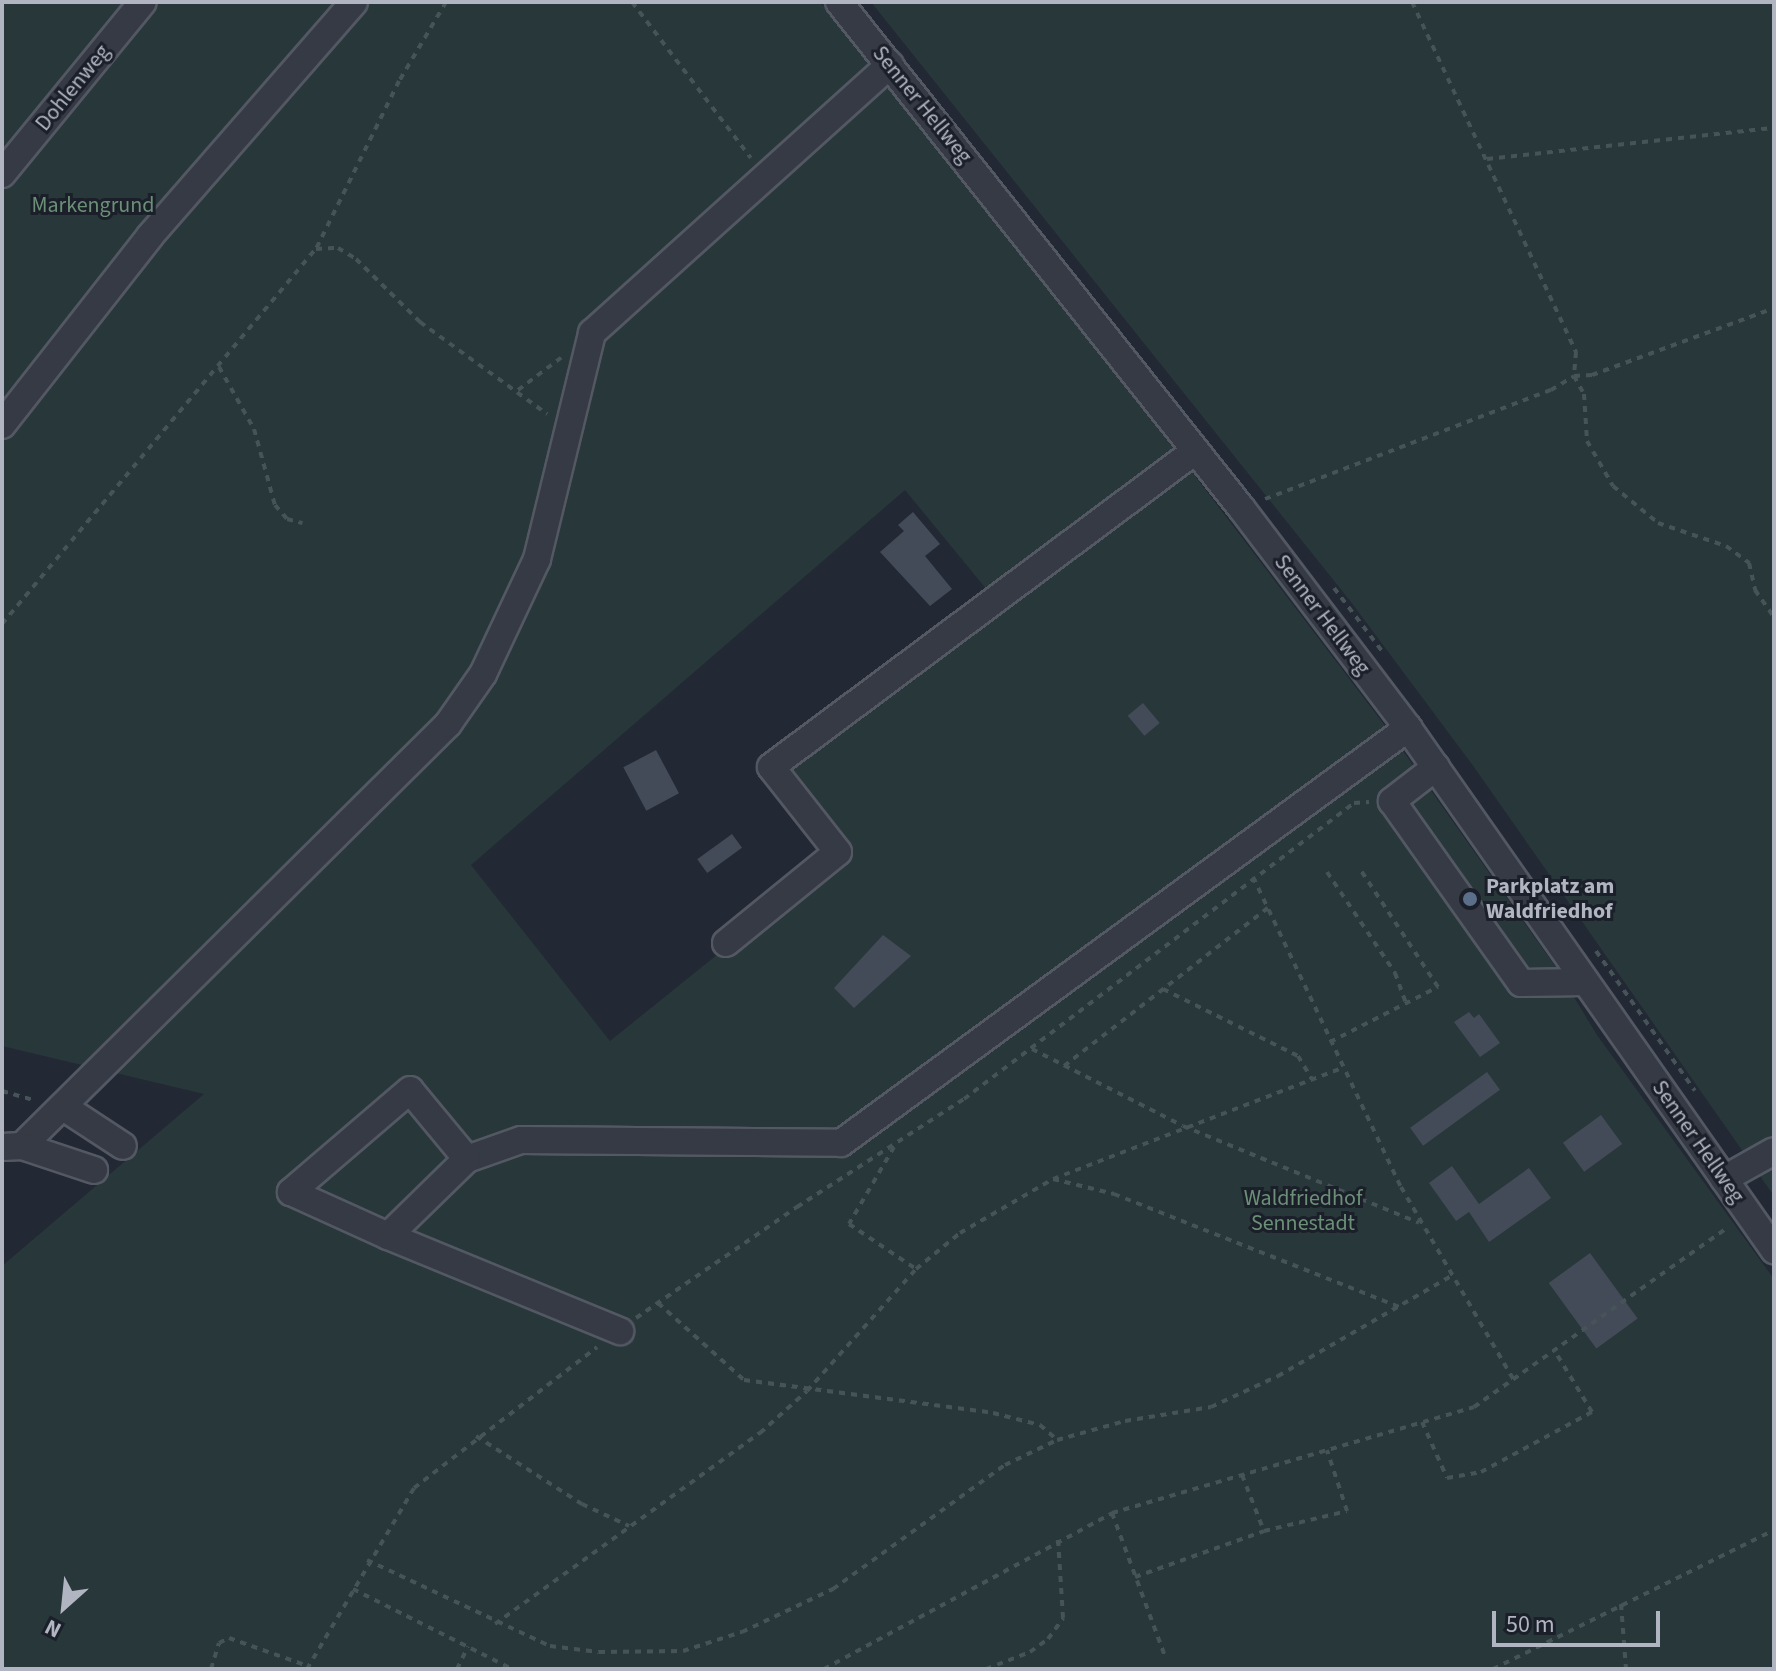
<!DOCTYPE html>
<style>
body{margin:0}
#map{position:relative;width:1776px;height:1671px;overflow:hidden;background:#222834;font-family:"Source Sans 3",sans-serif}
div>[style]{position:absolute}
.green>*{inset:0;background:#283739}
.building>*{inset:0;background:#444b58;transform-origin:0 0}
.path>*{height:4px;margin-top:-2px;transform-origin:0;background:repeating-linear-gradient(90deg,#465357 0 6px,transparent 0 12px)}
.roads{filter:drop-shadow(2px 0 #535863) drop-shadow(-2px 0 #535863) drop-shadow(0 2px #535863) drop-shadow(0 -2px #535863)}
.minor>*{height:26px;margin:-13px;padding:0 13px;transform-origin:13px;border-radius:13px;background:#363a45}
.dots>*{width:22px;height:22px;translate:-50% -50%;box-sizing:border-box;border:4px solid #1b1f29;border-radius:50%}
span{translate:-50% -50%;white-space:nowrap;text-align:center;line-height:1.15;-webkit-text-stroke:6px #1b1f29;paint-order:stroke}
.street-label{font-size:22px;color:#b0b5c1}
.park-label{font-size:22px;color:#6b8f77}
.poi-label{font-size:22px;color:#b0b5c1;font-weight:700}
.left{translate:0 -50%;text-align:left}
.frame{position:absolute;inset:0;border:4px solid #b0b5c1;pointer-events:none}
.north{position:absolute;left:24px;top:1567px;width:80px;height:80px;-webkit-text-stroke:6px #1b1f29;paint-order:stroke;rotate:207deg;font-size:22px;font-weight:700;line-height:32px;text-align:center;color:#b0b5c1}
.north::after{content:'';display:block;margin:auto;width:28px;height:36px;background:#b0b5c1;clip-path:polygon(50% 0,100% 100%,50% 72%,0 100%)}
.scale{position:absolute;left:1492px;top:1611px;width:168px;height:36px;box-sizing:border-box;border:4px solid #b0b5c1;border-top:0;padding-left:10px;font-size:24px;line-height:28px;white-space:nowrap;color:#b0b5c1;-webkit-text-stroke:6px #1b1f29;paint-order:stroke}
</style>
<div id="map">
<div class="green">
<div style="clip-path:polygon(2px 2px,820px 2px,1179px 455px,992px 596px,905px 490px,471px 865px,610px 1041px,846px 851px,781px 765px,1186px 464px,1389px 731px,1557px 969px,1597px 1035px,1774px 1279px,1774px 1669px,2px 1669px,2px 1266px,204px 1094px,2px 1046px)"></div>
<div style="clip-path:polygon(871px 2px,1774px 2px,1774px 1196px,1474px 767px,1351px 602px)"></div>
</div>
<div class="building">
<div style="clip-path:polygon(913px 512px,940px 544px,925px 556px,952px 589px,930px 606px,880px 552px,904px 531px,898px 525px)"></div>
<div style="left:1143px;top:703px;width:26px;height:20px;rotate:50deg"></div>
<div style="left:656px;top:750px;width:49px;height:37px;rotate:62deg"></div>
<div style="left:732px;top:834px;width:17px;height:43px;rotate:54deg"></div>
<div style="clip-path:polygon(883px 935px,911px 956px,854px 1008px,834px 988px)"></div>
<div style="clip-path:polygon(1469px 1012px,1474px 1018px,1479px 1014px,1500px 1043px,1480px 1057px,1454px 1022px)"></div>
<div style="left:1487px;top:1072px;width:22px;height:95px;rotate:54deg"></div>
<div style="left:1601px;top:1115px;width:36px;height:47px;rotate:54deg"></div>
<div style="clip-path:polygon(1452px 1166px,1479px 1204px,1529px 1168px,1551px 1198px,1489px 1242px,1469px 1212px,1456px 1221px,1429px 1183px)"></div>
<div style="left:1590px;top:1253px;width:81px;height:51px;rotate:54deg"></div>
</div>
<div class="path">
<div style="left:446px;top:2px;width:92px;rotate:120.7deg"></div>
<div style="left:399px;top:81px;width:187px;rotate:116.3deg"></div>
<div style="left:316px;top:249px;width:22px;rotate:-3deg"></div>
<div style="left:338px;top:248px;width:21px;rotate:31deg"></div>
<div style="left:356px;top:259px;width:90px;rotate:44.5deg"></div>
<div style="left:420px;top:322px;width:157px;rotate:35.9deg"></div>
<div style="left:632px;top:2px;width:196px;rotate:52.7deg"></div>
<div style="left:1412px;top:2px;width:387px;rotate:64.9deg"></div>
<div style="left:1576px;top:352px;width:24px;rotate:95deg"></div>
<div style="left:1574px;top:376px;width:21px;rotate:61deg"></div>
<div style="left:1584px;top:394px;width:47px;rotate:86.3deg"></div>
<div style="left:1587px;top:441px;width:52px;rotate:60deg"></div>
<div style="left:1613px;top:486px;width:58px;rotate:39.4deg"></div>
<div style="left:1658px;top:523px;width:72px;rotate:18.7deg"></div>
<div style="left:1726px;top:546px;width:29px;rotate:36deg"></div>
<div style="left:1749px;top:563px;width:28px;rotate:77deg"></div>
<div style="left:1755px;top:590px;width:33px;rotate:55deg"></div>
<div style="left:1487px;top:159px;width:289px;rotate:-6.2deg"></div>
<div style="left:219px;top:367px;width:71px;rotate:60.6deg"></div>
<div style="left:254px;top:429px;width:79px;rotate:74.6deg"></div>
<div style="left:275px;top:505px;width:18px;rotate:49deg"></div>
<div style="left:287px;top:519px;width:16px;rotate:15deg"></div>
<div style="left:518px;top:390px;width:55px;rotate:-36.9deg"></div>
<div style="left:1265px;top:499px;width:306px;rotate:-20.9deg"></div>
<div style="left:1551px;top:390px;width:27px;rotate:-31deg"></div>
<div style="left:1574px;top:376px;width:18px;rotate:-3deg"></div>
<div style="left:1592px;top:375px;width:194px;rotate:-20.2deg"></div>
<div style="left:1334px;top:588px;width:79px;rotate:52.7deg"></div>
<div style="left:2px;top:624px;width:489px;rotate:-50.1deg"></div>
<div style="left:1327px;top:872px;width:122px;rotate:56deg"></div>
<div style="left:1395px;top:973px;width:33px;rotate:70deg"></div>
<div style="left:1253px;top:877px;width:344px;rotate:64.5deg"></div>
<div style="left:1401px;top:1187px;width:226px;rotate:59.7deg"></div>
<div style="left:1596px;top:951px;width:171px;rotate:54.7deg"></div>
<div style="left:1163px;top:989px;width:151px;rotate:26.4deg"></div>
<div style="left:1298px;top:1056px;width:27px;rotate:59deg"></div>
<div style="left:1330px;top:1042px;width:121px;rotate:-27deg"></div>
<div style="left:1438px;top:987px;width:141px;rotate:-123.5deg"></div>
<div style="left:1032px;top:1049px;width:169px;rotate:27deg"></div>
<div style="left:1183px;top:1126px;width:255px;rotate:22.3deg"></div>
<div style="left:1064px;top:1066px;width:258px;rotate:-37.8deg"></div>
<div style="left:2px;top:1091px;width:33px;rotate:16deg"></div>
<div style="left:894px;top:1147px;width:89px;rotate:120.3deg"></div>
<div style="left:849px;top:1224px;width:81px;rotate:33.9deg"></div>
<div style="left:1053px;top:1179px;width:63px;rotate:13.8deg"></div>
<div style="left:1114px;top:1194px;width:307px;rotate:21.6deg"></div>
<div style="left:658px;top:1303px;width:115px;rotate:41.8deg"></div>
<div style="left:744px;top:1380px;width:251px;rotate:7.5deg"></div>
<div style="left:993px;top:1413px;width:49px;rotate:14.3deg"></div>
<div style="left:1040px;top:1425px;width:23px;rotate:41deg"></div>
<div style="left:636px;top:1318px;width:196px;rotate:-34.6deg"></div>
<div style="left:797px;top:1207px;width:199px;rotate:-32.9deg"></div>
<div style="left:964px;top:1099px;width:490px;rotate:-37.2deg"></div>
<div style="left:1354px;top:803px;width:15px;rotate:-4deg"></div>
<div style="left:1422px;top:1422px;width:61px;rotate:65.9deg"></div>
<div style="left:1447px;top:1478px;width:35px;rotate:-10deg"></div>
<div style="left:1481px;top:1472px;width:126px;rotate:-28.4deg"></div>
<div style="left:1592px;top:1412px;width:69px;rotate:-121.4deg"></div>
<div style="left:476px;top:1436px;width:126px;rotate:32.7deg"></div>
<div style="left:582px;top:1504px;width:52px;rotate:25.1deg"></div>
<div style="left:1242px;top:1475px;width:60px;rotate:68.6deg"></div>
<div style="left:1112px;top:1513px;width:156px;rotate:69.7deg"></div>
<div style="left:367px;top:1560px;width:202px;rotate:25.2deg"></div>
<div style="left:550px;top:1646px;width:49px;rotate:7deg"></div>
<div style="left:599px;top:1652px;width:84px;rotate:-0.7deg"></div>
<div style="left:683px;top:1651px;width:62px;rotate:-17.9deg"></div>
<div style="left:742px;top:1632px;width:101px;rotate:-25.3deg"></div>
<div style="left:833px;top:1589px;width:212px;rotate:-35.8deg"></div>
<div style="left:1005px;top:1465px;width:58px;rotate:-25.7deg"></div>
<div style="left:1057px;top:1440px;width:71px;rotate:-15.6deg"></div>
<div style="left:1125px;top:1421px;width:87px;rotate:-9.2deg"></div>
<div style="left:1211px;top:1407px;width:74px;rotate:-24.8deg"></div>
<div style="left:1278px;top:1376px;width:200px;rotate:-30deg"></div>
<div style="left:1135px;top:1577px;width:137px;rotate:-19.6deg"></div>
<div style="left:1264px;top:1531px;width:85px;rotate:-13.5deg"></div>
<div style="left:1347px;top:1511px;width:64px;rotate:-108.2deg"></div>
<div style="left:353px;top:1589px;width:178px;rotate:26.7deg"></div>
<div style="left:1621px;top:1604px;width:65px;rotate:85.6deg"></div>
<div style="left:495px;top:1624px;width:327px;rotate:-35.8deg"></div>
<div style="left:760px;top:1433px;width:63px;rotate:-41.8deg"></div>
<div style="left:807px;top:1391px;width:164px;rotate:-48.2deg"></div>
<div style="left:916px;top:1269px;width:57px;rotate:-39.3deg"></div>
<div style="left:960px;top:1233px;width:108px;rotate:-30.1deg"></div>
<div style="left:1053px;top:1179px;width:310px;rotate:-21deg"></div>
<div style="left:211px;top:1669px;width:27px;rotate:-73deg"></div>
<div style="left:219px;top:1643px;width:11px;rotate:-27deg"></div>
<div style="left:229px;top:1638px;width:84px;rotate:19.5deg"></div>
<div style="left:307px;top:1669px;width:210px;rotate:-59.4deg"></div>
<div style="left:414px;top:1488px;width:231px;rotate:-37.6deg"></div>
<div style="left:457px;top:1669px;width:25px;rotate:-64deg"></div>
<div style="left:824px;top:1669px;width:328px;rotate:-28.4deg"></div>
<div style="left:1112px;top:1513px;width:377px;rotate:-16.3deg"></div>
<div style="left:1474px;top:1407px;width:311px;rotate:-35.3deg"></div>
<div style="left:986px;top:1669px;width:47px;rotate:-21.1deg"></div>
<div style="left:1030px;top:1652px;width:22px;rotate:-36deg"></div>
<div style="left:1048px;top:1639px;width:26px;rotate:-54deg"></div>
<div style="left:1063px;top:1618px;width:79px;rotate:-93.6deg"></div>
<div style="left:1493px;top:1669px;width:313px;rotate:-26.3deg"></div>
</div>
<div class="roads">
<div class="minor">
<div style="left:839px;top:2px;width:648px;rotate:51.52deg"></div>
<div style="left:1242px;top:509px;width:275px;rotate:52.8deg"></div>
<div style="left:1408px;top:728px;width:638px;rotate:54.96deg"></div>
<div style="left:2px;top:174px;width:222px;rotate:-50.7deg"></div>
<div style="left:2px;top:425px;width:240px;rotate:-51.9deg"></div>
<div style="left:150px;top:236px;width:310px;rotate:-48.9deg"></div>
<div style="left:1436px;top:767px;width:56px;rotate:142.3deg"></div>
<div style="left:1392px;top:801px;width:223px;rotate:54.7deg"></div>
<div style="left:1521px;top:983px;width:64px;rotate:-0.9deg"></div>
<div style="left:726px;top:943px;width:144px;rotate:-39.1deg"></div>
<div style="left:838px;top:852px;width:108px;rotate:-128.2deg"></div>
<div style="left:771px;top:767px;width:529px;rotate:-36.7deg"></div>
<div style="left:65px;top:1108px;width:69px;rotate:33.2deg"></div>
<div style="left:22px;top:1146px;width:600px;rotate:-44.73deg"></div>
<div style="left:448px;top:724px;width:61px;rotate:-55deg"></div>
<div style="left:483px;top:674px;width:127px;rotate:-64.8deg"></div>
<div style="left:537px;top:559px;width:233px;rotate:-76.3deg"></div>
<div style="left:592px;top:333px;width:401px;rotate:-42deg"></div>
<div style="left:2px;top:1147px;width:20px;rotate:-3deg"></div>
<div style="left:22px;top:1146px;width:76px;rotate:18.4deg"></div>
<div style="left:467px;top:1159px;width:57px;rotate:-19.4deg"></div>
<div style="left:521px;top:1140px;width:320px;rotate:0.5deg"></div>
<div style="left:841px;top:1143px;width:703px;rotate:-36.2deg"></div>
<div style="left:1724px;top:1179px;width:57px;rotate:-29.2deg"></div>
<div style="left:388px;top:1236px;width:110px;rotate:-44.3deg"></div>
<div style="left:467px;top:1159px;width:89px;rotate:-129.6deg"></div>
<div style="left:410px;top:1090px;width:157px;rotate:139.4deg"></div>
<div style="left:291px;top:1192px;width:107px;rotate:24.4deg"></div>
<div style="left:388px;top:1236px;width:251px;rotate:22.3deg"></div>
</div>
</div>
<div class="dots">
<div style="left:1470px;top:899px;background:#5c6f8a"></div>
</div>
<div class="street-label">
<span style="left:73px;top:88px;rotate:-51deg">Dohlenweg</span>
<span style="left:922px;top:105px;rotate:51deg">Senner Hellweg</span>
<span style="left:1322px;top:615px;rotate:53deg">Senner Hellweg</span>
<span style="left:1698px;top:1142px;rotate:55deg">Senner Hellweg</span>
</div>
<div class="park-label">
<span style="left:93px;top:206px">Markengrund</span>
<span style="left:1303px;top:1211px">Waldfriedhof<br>Sennestadt</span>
</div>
<div class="poi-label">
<span class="left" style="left:1486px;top:899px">Parkplatz am<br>Waldfriedhof</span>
</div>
<div class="frame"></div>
<div class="north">N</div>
<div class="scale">50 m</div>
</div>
